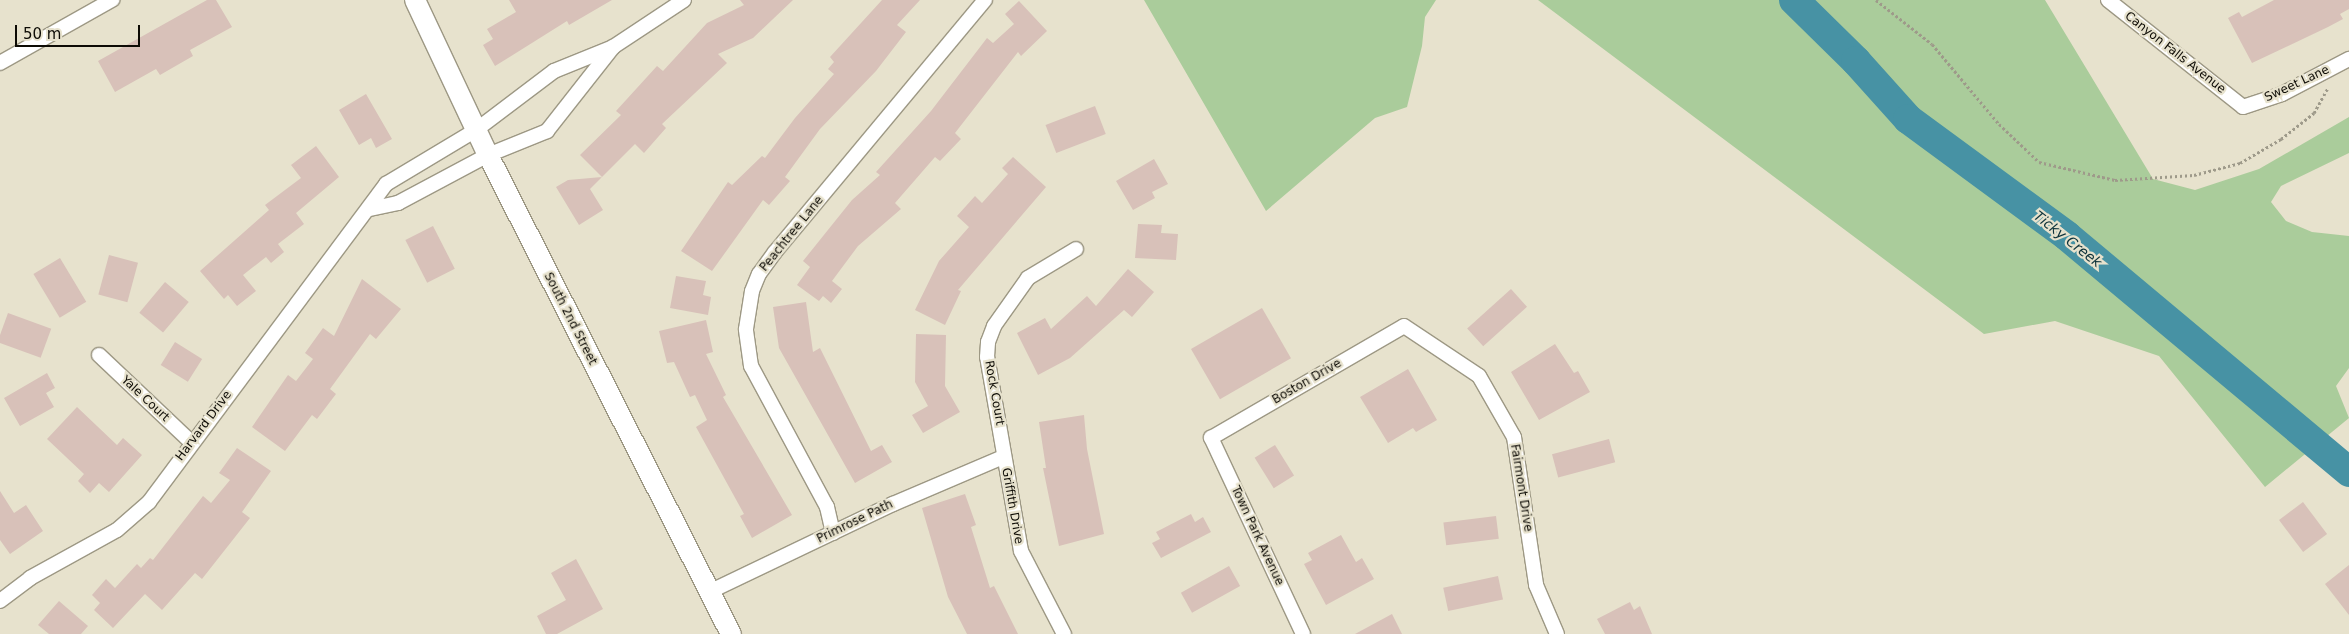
<!DOCTYPE html>
<style>
body{margin:0}
#map{position:relative;width:2349px;height:634px;overflow:hidden;background:#e7e2cd;font-family:"DejaVu Sans",sans-serif}
div>[style]{position:absolute}
.green>*{inset:0;background:#aacc9b}
.river>*{height:30px;margin:-15px;padding:0 15px;transform-origin:15px;border-radius:15px;background:#4792a4}
.building>*{inset:0;background:#d8c1b9;transform-origin:0 0}
.path>*{height:3px;margin-top:-1.5px;transform-origin:0;background:repeating-linear-gradient(90deg,#9e9a8a 0 2.5px,transparent 0 5px)}
.roads{filter:drop-shadow(1px 0 #9d9884) drop-shadow(-1px 0 #9d9884) drop-shadow(0 1px #9d9884) drop-shadow(0 -1px #9d9884)}
.minor>*{height:14px;margin:-7px;padding:0 7px;transform-origin:7px;border-radius:7px;background:#fff}
.secondary>*{height:20px;margin:-10px;padding:0 10px;transform-origin:10px;border-radius:10px;background:#fff}
span{translate:-50% -50%;white-space:nowrap;text-align:center;line-height:1.15;-webkit-text-stroke:4.5px #e7e2cd;paint-order:stroke}
.street-label{font-size:12px;color:#0d0b05}
.water-label{font-size:14px;color:#0d323a;font-style:italic}
.scale{position:absolute;left:15px;top:25px;width:125px;height:22px;box-sizing:border-box;border:2px solid #0d0b05;border-top:0;padding-left:6px;font-size:15px;line-height:18px;white-space:nowrap;color:#0d0b05;-webkit-text-stroke:4px #e7e2cd;paint-order:stroke}
</style>
<div id="map">
<div class="green">
<div style="clip-path:polygon(1144px 0,1436px 0,1425px 17px,1422px 46px,1407px 107px,1375px 118px,1266px 211px)"></div>
<div style="clip-path:polygon(1538px 0,2045px 0,2153px 179px,2195px 190px,2259px 169px,2349px 117px,2349px 153px,2281px 186px,2271px 202px,2286px 221px,2312px 232px,2349px 236px,2349px 368px,2336px 386px,2349px 418px,2265px 487px,2159px 356px,2055px 321px,1984px 334px)"></div>
</div>
<div class="river">
<div style="left:1794px;top:0;width:87px;rotate:44.5deg"></div>
<div style="left:1856px;top:61px;width:78px;rotate:48.1deg"></div>
<div style="left:1908px;top:119px;width:197px;rotate:36.3deg"></div>
<div style="left:2067px;top:236px;width:368px;rotate:39.9deg"></div>
</div>
<div class="building">
<div style="clip-path:polygon(207px 0,216px 0,232px 27px,190px 50px,193px 56px,160px 75px,156px 69px,115px 92px,98px 61px)"></div>
<div style="clip-path:polygon(509px 0,612px 0,569px 25px,567px 21px,495px 66px,483px 45px,493px 39px,487px 29px,516px 12px)"></div>
<div style="clip-path:polygon(740px 0,793px 0,753px 38px,718px 54px,727px 63px,662px 124px,666px 128px,644px 153px,635px 144px,590px 189px,603px 210px,579px 225px,556px 187px,568px 180px,602px 177px,580px 155px,621px 115px,616px 111px,657px 66px,663px 71px,707px 23px,744px 5px)"></div>
<div style="clip-path:polygon(882px 0,920px 0,897px 25px,906px 32px,876px 71px,820px 129px,785px 177px,790px 181px,769px 205px,763px 200px,712px 271px,681px 251px,728px 182px,732px 185px,762px 156px,765px 158px,795px 118px,834px 74px,828px 69px,834px 62px,830px 57px)"></div>
<div style="clip-path:polygon(2274px 0,2349px 0,2349px 9px,2340px 14px,2343px 19px,2328px 27px,2252px 63px,2228px 18px,2239px 12px,2242px 17px)"></div>
<div style="clip-path:polygon(1019px 1px,1047px 31px,1021px 56px,1018px 52px,955px 133px,961px 139px,940px 161px,935px 157px,895px 203px,901px 209px,858px 246px,832px 281px,842px 289px,831px 303px,823px 296px,819px 301px,797px 285px,810px 267px,803px 261px,852px 200px,880px 175px,876px 172px,931px 111px,987px 38px,993px 43px,1014px 24px,1005px 14px)"></div>
<div style="clip-path:polygon(366px 94px,392px 139px,376px 148px,371px 138px,359px 145px,339px 110px)"></div>
<div style="left:1095px;top:106px;width:30px;height:53px;rotate:69deg"></div>
<div style="clip-path:polygon(316px 146px,339px 177px,296px 213px,304px 224px,278px 244px,284px 252px,271px 263px,266px 257px,243px 275px,256px 291px,237px 306px,228px 295px,224px 299px,200px 271px,269px 210px,265px 205px,301px 178px,291px 165px)"></div>
<div style="clip-path:polygon(1013px 157px,1046px 187px,958px 290px,961px 291px,945px 325px,915px 310px,939px 261px,969px 227px,957px 216px,975px 196px,982px 203px,1008px 174px,1002px 168px)"></div>
<div style="clip-path:polygon(1154px 159px,1168px 184px,1152px 192px,1155px 198px,1133px 210px,1116px 181px)"></div>
<div style="clip-path:polygon(1138px 224px,1162px 225px,1161px 233px,1178px 234px,1176px 260px,1135px 258px)"></div>
<div style="left:433px;top:226px;width:48px;height:31px;rotate:63deg"></div>
<div style="left:109px;top:255px;width:30px;height:41px;rotate:15deg"></div>
<div style="left:60px;top:258px;width:51px;height:31px;rotate:59deg"></div>
<div style="clip-path:polygon(1128px 269px,1154px 292px,1132px 317px,1124px 310px,1070px 358px,1038px 375px,1017px 333px,1045px 318px,1051px 329px,1087px 296px,1096px 306px)"></div>
<div style="clip-path:polygon(676px 276px,706px 281px,703px 295px,711px 297px,708px 315px,670px 308px)"></div>
<div style="clip-path:polygon(362px 279px,401px 309px,376px 339px,370px 334px,330px 389px,336px 394px,317px 419px,312px 415px,285px 451px,252px 427px,288px 375px,296px 381px,313px 359px,305px 353px,323px 328px,334px 336px)"></div>
<div style="left:165px;top:282px;width:31px;height:40px;rotate:40deg"></div>
<div style="left:1511px;top:289px;width:24px;height:59px;rotate:48deg"></div>
<div style="clip-path:polygon(806px 302px,813px 352px,820px 348px,871px 451px,882px 445px,892px 462px,855px 483px,779px 348px,773px 307px)"></div>
<div style="left:1262px;top:308px;width:58px;height:82px;rotate:60deg"></div>
<div style="left:8px;top:313px;width:46px;height:31px;rotate:20deg"></div>
<div style="clip-path:polygon(706px 320px,713px 352px,706px 354px,726px 395px,723px 397px,792px 515px,752px 538px,740px 516px,744px 514px,696px 427px,707px 420px,695px 395px,690px 397px,674px 362px,667px 363px,659px 331px)"></div>
<div style="clip-path:polygon(916px 334px,946px 335px,945px 386px,960px 412px,923px 433px,912px 415px,928px 406px,915px 382px)"></div>
<div style="left:175px;top:342px;width:32px;height:27px;rotate:32deg"></div>
<div style="clip-path:polygon(1555px 344px,1574px 373px,1578px 371px,1590px 392px,1539px 420px,1511px 372px)"></div>
<div style="clip-path:polygon(1408px 369px,1437px 420px,1416px 432px,1413px 428px,1388px 443px,1360px 397px)"></div>
<div style="clip-path:polygon(47px 373px,55px 388px,46px 393px,54px 407px,20px 426px,4px 398px)"></div>
<div style="clip-path:polygon(77px 407px,117px 445px,123px 438px,142px 455px,109px 492px,99px 483px,90px 493px,78px 481px,84px 474px,47px 439px)"></div>
<div style="clip-path:polygon(1084px 415px,1087px 449px,1104px 534px,1059px 546px,1043px 468px,1046px 468px,1039px 422px)"></div>
<div style="left:1609px;top:439px;width:24px;height:59px;rotate:75deg"></div>
<div style="left:1275px;top:445px;width:36px;height:24px;rotate:58deg"></div>
<div style="clip-path:polygon(237px 448px,271px 471px,242px 512px,250px 518px,202px 579px,195px 573px,162px 610px,145px 594px,113px 628px,94px 610px,100px 603px,92px 595px,106px 579px,115px 588px,137px 564px,141px 568px,150px 558px,153px 560px,203px 496px,211px 503px,230px 480px,219px 473px)"></div>
<div style="clip-path:polygon(0 491px,14px 513px,26px 505px,43px 531px,10px 554px,0 540px)"></div>
<div style="clip-path:polygon(965px 494px,976px 525px,971px 527px,990px 588px,994px 586px,1018px 634px,967px 634px,948px 597px,922px 508px)"></div>
<div style="left:2303px;top:502px;width:40px;height:30px;rotate:53deg"></div>
<div style="clip-path:polygon(1191px 514px,1195px 522px,1203px 517px,1211px 532px,1161px 558px,1152px 543px,1160px 539px,1156px 532px)"></div>
<div style="left:1496px;top:516px;width:23px;height:53px;rotate:83deg"></div>
<div style="clip-path:polygon(1341px 535px,1356px 562px,1362px 558px,1374px 579px,1326px 605px,1304px 564px,1312px 560px,1308px 553px)"></div>
<div style="clip-path:polygon(576px 559px,603px 609px,557px 634px,546px 634px,537px 616px,566px 600px,551px 573px)"></div>
<div style="clip-path:polygon(2349px 565px,2349px 615px,2325px 584px)"></div>
<div style="left:1229px;top:566px;width:23px;height:55px;rotate:61deg"></div>
<div style="left:1498px;top:576px;width:24px;height:56px;rotate:78deg"></div>
<div style="clip-path:polygon(59px 601px,88px 626px,81px 634px,49px 634px,38px 625px)"></div>
<div style="clip-path:polygon(1630px 602px,1634px 610px,1640px 606px,1652px 634px,1605px 634px,1597px 619px)"></div>
<div style="clip-path:polygon(1392px 614px,1402px 634px,1355px 634px)"></div>
</div>
<div class="path">
<div style="left:1876px;top:0;width:71px;rotate:38.2deg"></div>
<div style="left:1932px;top:44px;width:104px;rotate:50.1deg"></div>
<div style="left:1999px;top:124px;width:55px;rotate:43.5deg"></div>
<div style="left:2039px;top:162px;width:78px;rotate:13.3deg"></div>
<div style="left:2115px;top:180px;width:79px;rotate:-3.6deg"></div>
<div style="left:2194px;top:175px;width:48px;rotate:-14.6deg"></div>
<div style="left:2240px;top:163px;width:48px;rotate:-30.3deg"></div>
<div style="left:2281px;top:139px;width:42px;rotate:-38.2deg"></div>
<div style="left:2314px;top:113px;width:29px;rotate:-61deg"></div>
</div>
<div class="roads">
<div class="minor">
<div style="left:2108px;top:0;width:172px;rotate:38.4deg"></div>
<div style="left:2243px;top:107px;width:41px;rotate:-18.4deg"></div>
<div style="left:2282px;top:94px;width:76px;rotate:-27.6deg"></div>
<div style="left:0;top:63px;width:129px;rotate:-29.4deg"></div>
<div style="left:370px;top:209px;width:29px;rotate:-12deg"></div>
<div style="left:398px;top:203px;width:102px;rotate:-28.1deg"></div>
<div style="left:488px;top:155px;width:64px;rotate:-22.1deg"></div>
<div style="left:547px;top:131px;width:107px;rotate:-51.8deg"></div>
<div style="left:99px;top:355px;width:127px;rotate:43.4deg"></div>
<div style="left:833px;top:533px;width:27px;rotate:-103deg"></div>
<div style="left:827px;top:507px;width:160px;rotate:-118.3deg"></div>
<div style="left:751px;top:366px;width:37px;rotate:-98deg"></div>
<div style="left:746px;top:329px;width:38px;rotate:-81deg"></div>
<div style="left:752px;top:291px;width:18px;rotate:-68deg"></div>
<div style="left:759px;top:274px;width:27px;rotate:-54deg"></div>
<div style="left:775px;top:252px;width:328px;rotate:-50.2deg"></div>
<div style="left:709px;top:592px;width:204px;rotate:-25.6deg"></div>
<div style="left:893px;top:504px;width:120px;rotate:-23.1deg"></div>
<div style="left:0;top:601px;width:38px;rotate:-37deg"></div>
<div style="left:30px;top:578px;width:99px;rotate:-28.9deg"></div>
<div style="left:117px;top:530px;width:43px;rotate:-41.2deg"></div>
<div style="left:149px;top:502px;width:397px;rotate:-53.3deg"></div>
<div style="left:386px;top:184px;width:105px;rotate:-31deg"></div>
<div style="left:476px;top:130px;width:98px;rotate:-37.1deg"></div>
<div style="left:554px;top:71px;width:64px;rotate:-22.1deg"></div>
<div style="left:613px;top:47px;width:85px;rotate:-33.5deg"></div>
<div style="left:1064px;top:634px;width:93px;rotate:-117.4deg"></div>
<div style="left:1021px;top:551px;width:197px;rotate:-99.9deg"></div>
<div style="left:987px;top:357px;width:15px;rotate:-86deg"></div>
<div style="left:988px;top:342px;width:17px;rotate:-69deg"></div>
<div style="left:994px;top:326px;width:59px;rotate:-54.7deg"></div>
<div style="left:1028px;top:278px;width:56px;rotate:-31.1deg"></div>
<div style="left:1303px;top:634px;width:217px;rotate:-115.1deg"></div>
<div style="left:1211px;top:438px;width:223px;rotate:-30.1deg"></div>
<div style="left:1404px;top:326px;width:90px;rotate:33.7deg"></div>
<div style="left:1479px;top:376px;width:70px;rotate:60.2deg"></div>
<div style="left:1514px;top:437px;width:150px;rotate:81.5deg"></div>
<div style="left:1536px;top:585px;width:53px;rotate:66.8deg"></div>
</div>
<div class="secondary">
<div style="left:415px;top:0;width:171px;rotate:64.8deg"></div>
<div style="left:488px;top:155px;width:537px;rotate:63.1deg"></div>
</div>
</div>
<div class="street-label">
<span style="left:2175px;top:53px;rotate:38deg">Canyon Falls Avenue</span>
<span style="left:2297px;top:84px;rotate:-25deg">Sweet Lane</span>
<span style="left:792px;top:234px;rotate:-51deg">Peachtree Lane</span>
<span style="left:570px;top:319px;rotate:63deg">South 2nd Street</span>
<span style="left:1307px;top:382px;rotate:-30deg">Boston Drive</span>
<span style="left:994px;top:393px;rotate:80deg">Rock Court</span>
<span style="left:145px;top:399px;rotate:43deg">Yale Court</span>
<span style="left:204px;top:426px;rotate:-53deg">Harvard Drive</span>
<span style="left:1521px;top:488px;rotate:81deg">Fairmont Drive</span>
<span style="left:1012px;top:506px;rotate:80deg">Griffith Drive</span>
<span style="left:855px;top:522px;rotate:-26deg">Primrose Path</span>
<span style="left:1257px;top:536px;rotate:65deg">Town Park Avenue</span>
</div>
<div class="water-label">
<span style="left:2068px;top:239px;rotate:38deg">Ticky Creek</span>
</div>
<div class="scale">50 m</div>
</div>
